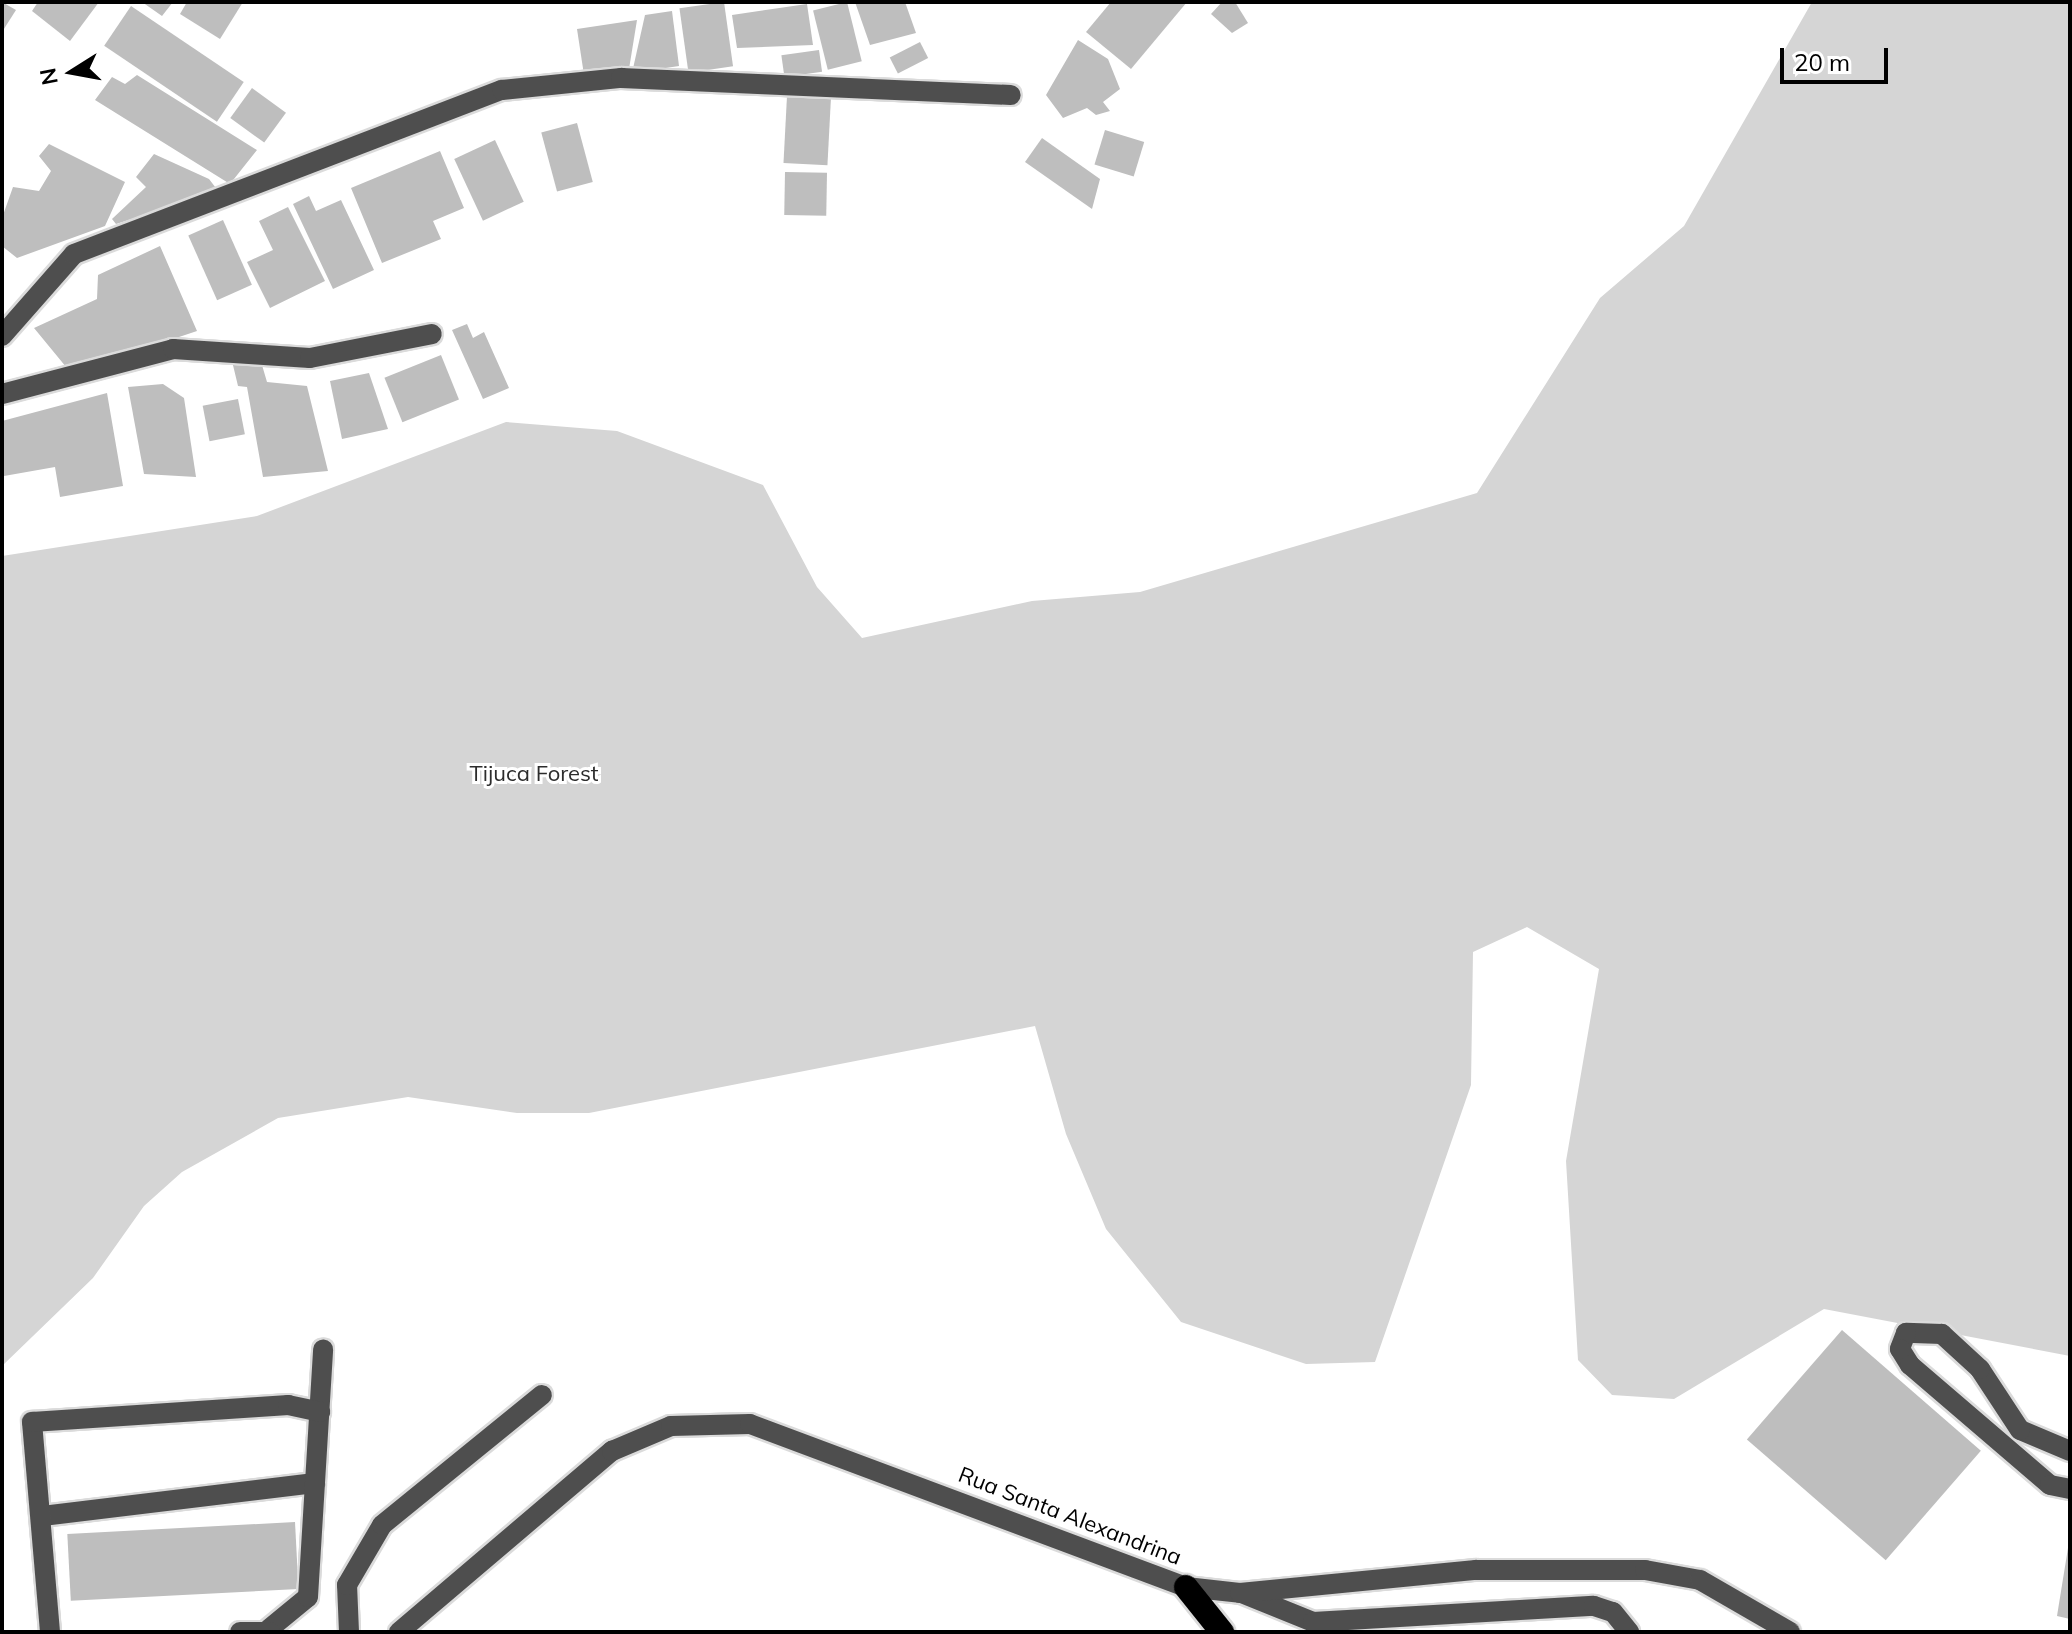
<!DOCTYPE html>
<style>
body{margin:0}
#map{position:relative;width:2072px;height:1634px;overflow:hidden;background:#fff;font-family:Mulish,sans-serif}
div>[style]{position:absolute}
.green>*{inset:0;background:#d5d5d5}
.building>*{inset:0;background:#bebebe;transform-origin:0 0}
.roads{filter:drop-shadow(2px 0 #dbdbdb) drop-shadow(-2px 0 #dbdbdb) drop-shadow(0 2px #dbdbdb) drop-shadow(0 -2px #dbdbdb)}
.minor>*{height:20px;margin:-10px;padding:0 10px;transform-origin:10px;border-radius:10px;background:#4e4e4e}
.highway>*{height:24px;margin:-12px;padding:0 12px;transform-origin:12px;border-radius:12px;background:#000}
span{translate:-50% -50%;white-space:nowrap;text-align:center;line-height:1.15;-webkit-text-stroke:6px #fff;paint-order:stroke}
.park-label{font-size:22px;color:#2c2c2c}
.street-label{font-size:22px;color:#000}
.frame{position:absolute;inset:0;border:4px solid #000;pointer-events:none}
.north{position:absolute;left:32px;top:32px;width:80px;height:80px;-webkit-text-stroke:6px #fff;paint-order:stroke;rotate:259deg;font-size:22px;font-weight:700;line-height:32px;text-align:center;color:#000}
.north::after{content:'';display:block;margin:auto;width:28px;height:36px;background:#000;clip-path:polygon(50% 0,100% 100%,50% 72%,0 100%)}
.scale{position:absolute;left:1780px;top:48px;width:108px;height:36px;box-sizing:border-box;border:4px solid #000;border-top:0;padding-left:10px;font-size:24px;line-height:28px;white-space:nowrap;color:#000;-webkit-text-stroke:6px #fff;paint-order:stroke}
</style>
<div id="map">
<div class="green">
<div style="clip-path:polygon(1812px 2px,2070px 2px,2070px 1356px,1824px 1309px,1674px 1399px,1612px 1395px,1578px 1360px,1566px 1161px,1599px 969px,1527px 927px,1473px 952px,1471px 1085px,1375px 1362px,1306px 1364px,1181px 1322px,1106px 1229px,1066px 1134px,1035px 1026px,589px 1113px,517px 1113px,408px 1097px,278px 1118px,182px 1172px,144px 1206px,93px 1278px,2px 1366px,2px 556px,257px 516px,506px 422px,617px 431px,763px 485px,817px 587px,862px 638px,1032px 601px,1140px 592px,1477px 493px,1600px 298px,1684px 226px)"></div>
</div>
<div class="building">
<div style="clip-path:polygon(2px 2px,16px 10px,2px 32px)"></div>
<div style="clip-path:polygon(38px 2px,99px 2px,70px 41px,32px 11px)"></div>
<div style="clip-path:polygon(142px 2px,173px 2px,162px 16px)"></div>
<div style="clip-path:polygon(187px 2px,243px 2px,220px 39px,180px 14px)"></div>
<div style="left:724px;top:2px;width:65px;height:45px;rotate:82deg"></div>
<div style="left:847px;top:2px;width:61px;height:35px;rotate:76deg"></div>
<div style="clip-path:polygon(855px 2px,905px 2px,916px 33px,870px 45px)"></div>
<div style="clip-path:polygon(1111px 2px,1187px 2px,1131px 69px,1086px 32px)"></div>
<div style="clip-path:polygon(1222px 2px,1235px 2px,1248px 23px,1232px 33px,1211px 14px)"></div>
<div style="clip-path:polygon(807px 4px,813px 45px,737px 48px,732px 15px)"></div>
<div style="left:131px;top:6px;width:136px;height:48px;rotate:34deg"></div>
<div style="clip-path:polygon(672px 11px,679px 66px,632px 73px,645px 15px)"></div>
<div style="clip-path:polygon(637px 20px,629px 69px,584px 75px,577px 29px)"></div>
<div style="clip-path:polygon(1078px 40px,1108px 59px,1120px 89px,1103px 102px,1110px 111px,1096px 115px,1087px 108px,1063px 118px,1046px 95px)"></div>
<div style="left:920px;top:42px;width:18px;height:34px;rotate:63deg"></div>
<div style="left:819px;top:50px;width:22px;height:38px;rotate:82deg"></div>
<div style="clip-path:polygon(137px 75px,257px 150px,230px 184px,95px 100px,112px 77px,125px 84px)"></div>
<div style="left:252px;top:88px;width:42px;height:37px;rotate:36deg"></div>
<div style="left:787px;top:96px;width:44px;height:67px;rotate:3deg"></div>
<div style="left:577px;top:123px;width:61px;height:37px;rotate:75deg"></div>
<div style="left:1105px;top:130px;width:41px;height:36px;rotate:17deg"></div>
<div style="clip-path:polygon(1042px 138px,1100px 179px,1092px 209px,1025px 162px)"></div>
<div style="left:495px;top:140px;width:68px;height:45px;rotate:65deg"></div>
<div style="clip-path:polygon(49px 144px,125px 182px,105px 226px,17px 258px,2px 246px,2px 218px,13px 187px,39px 191px,51px 171px,39px 156px)"></div>
<div style="clip-path:polygon(440px 151px,464px 208px,433px 221px,441px 239px,382px 263px,351px 188px)"></div>
<div style="clip-path:polygon(154px 154px,209px 179px,219px 192px,116px 224px,112px 219px,146px 187px,136px 177px)"></div>
<div style="left:785px;top:172px;width:42px;height:43px;rotate:1deg"></div>
<div style="clip-path:polygon(309px 196px,316px 211px,341px 200px,374px 270px,333px 289px,293px 204px)"></div>
<div style="clip-path:polygon(288px 207px,325px 281px,270px 308px,247px 262px,273px 250px,259px 221px)"></div>
<div style="left:223px;top:220px;width:71px;height:38px;rotate:66deg"></div>
<div style="clip-path:polygon(160px 246px,197px 331px,71px 373px,34px 328px,97px 299px,98px 275px)"></div>
<div style="clip-path:polygon(467px 324px,473px 338px,484px 332px,509px 388px,483px 399px,452px 330px)"></div>
<div style="left:441px;top:355px;width:48px;height:61px;rotate:68deg"></div>
<div style="clip-path:polygon(232px 361px,262px 365px,267px 382px,307px 386px,328px 471px,263px 477px,247px 387px,238px 386px)"></div>
<div style="clip-path:polygon(369px 373px,388px 429px,342px 439px,330px 381px)"></div>
<div style="clip-path:polygon(163px 384px,184px 398px,196px 477px,144px 474px,128px 387px)"></div>
<div style="clip-path:polygon(107px 393px,123px 486px,60px 497px,55px 467px,4px 476px,2px 421px)"></div>
<div style="left:238px;top:399px;width:36px;height:36px;rotate:79deg"></div>
<div style="left:1842px;top:1330px;width:184px;height:145px;rotate:41deg"></div>
<div style="left:295px;top:1522px;width:67px;height:228px;rotate:87deg"></div>
<div style="clip-path:polygon(2068px 1548px,2070px 1548px,2070px 1619px,2057px 1616px)"></div>
</div>
<div class="roads">
<div class="minor">
<div style="left:2px;top:336px;width:109px;rotate:-48.7deg"></div>
<div style="left:74px;top:254px;width:458px;rotate:-21deg"></div>
<div style="left:502px;top:90px;width:120px;rotate:-5.8deg"></div>
<div style="left:621px;top:78px;width:390px;rotate:2.5deg"></div>
<div style="left:2px;top:394px;width:177px;rotate:-14.7deg"></div>
<div style="left:173px;top:349px;width:137px;rotate:3.8deg"></div>
<div style="left:310px;top:358px;width:124px;rotate:-11.1deg"></div>
<div style="left:2070px;top:1451px;width:54px;rotate:-157.2deg"></div>
<div style="left:2020px;top:1430px;width:73px;rotate:-123.3deg"></div>
<div style="left:1980px;top:1369px;width:52px;rotate:-137.4deg"></div>
<div style="left:1942px;top:1334px;width:36px;rotate:-178deg"></div>
<div style="left:1906px;top:1333px;width:17px;rotate:111deg"></div>
<div style="left:1900px;top:1349px;width:19px;rotate:58deg"></div>
<div style="left:1910px;top:1365px;width:184px;rotate:40.6deg"></div>
<div style="left:2050px;top:1485px;width:20px;rotate:11deg"></div>
<div style="left:42px;top:1516px;width:275px;rotate:-6.9deg"></div>
<div style="left:1244px;top:1594px;width:74px;rotate:22.1deg"></div>
<div style="left:1313px;top:1622px;width:281px;rotate:-3.3deg"></div>
<div style="left:1594px;top:1606px;width:20px;rotate:18deg"></div>
<div style="left:1613px;top:1612px;width:26px;rotate:51deg"></div>
<div style="left:269px;top:1629px;width:50px;rotate:-39.4deg"></div>
<div style="left:308px;top:1597px;width:248px;rotate:-86.5deg"></div>
<div style="left:50px;top:1632px;width:211px;rotate:-94.9deg"></div>
<div style="left:32px;top:1422px;width:257px;rotate:-3.8deg"></div>
<div style="left:288px;top:1405px;width:33px;rotate:12deg"></div>
<div style="left:240px;top:1632px;width:30px"></div>
<div style="left:349px;top:1632px;width:47px;rotate:-92.4deg"></div>
<div style="left:347px;top:1585px;width:69px;rotate:-59.7deg"></div>
<div style="left:382px;top:1525px;width:206px;rotate:-39.1deg"></div>
<div style="left:399px;top:1632px;width:280px;rotate:-40.4deg"></div>
<div style="left:612px;top:1451px;width:64px;rotate:-23deg"></div>
<div style="left:671px;top:1426px;width:79px;rotate:-1.5deg"></div>
<div style="left:750px;top:1424px;width:465px;rotate:20.5deg"></div>
<div style="left:1186px;top:1587px;width:54px;rotate:6.3deg"></div>
<div style="left:1240px;top:1593px;width:237px;rotate:-5.6deg"></div>
<div style="left:1476px;top:1570px;width:169px"></div>
<div style="left:1645px;top:1570px;width:56px;rotate:10.3deg"></div>
<div style="left:1700px;top:1580px;width:104px;rotate:30deg"></div>
</div>
<div class="highway">
<div style="left:1186px;top:1587px;width:58px;rotate:51.3deg"></div>
</div>
</div>
<div class="park-label">
<span style="left:534px;top:774px">Tijuca Forest</span>
</div>
<div class="street-label">
<span style="left:1070px;top:1516px;rotate:21deg">Rua Santa Alexandrina</span>
</div>
<div class="frame"></div>
<div class="north">N</div>
<div class="scale">20 m</div>
</div>
